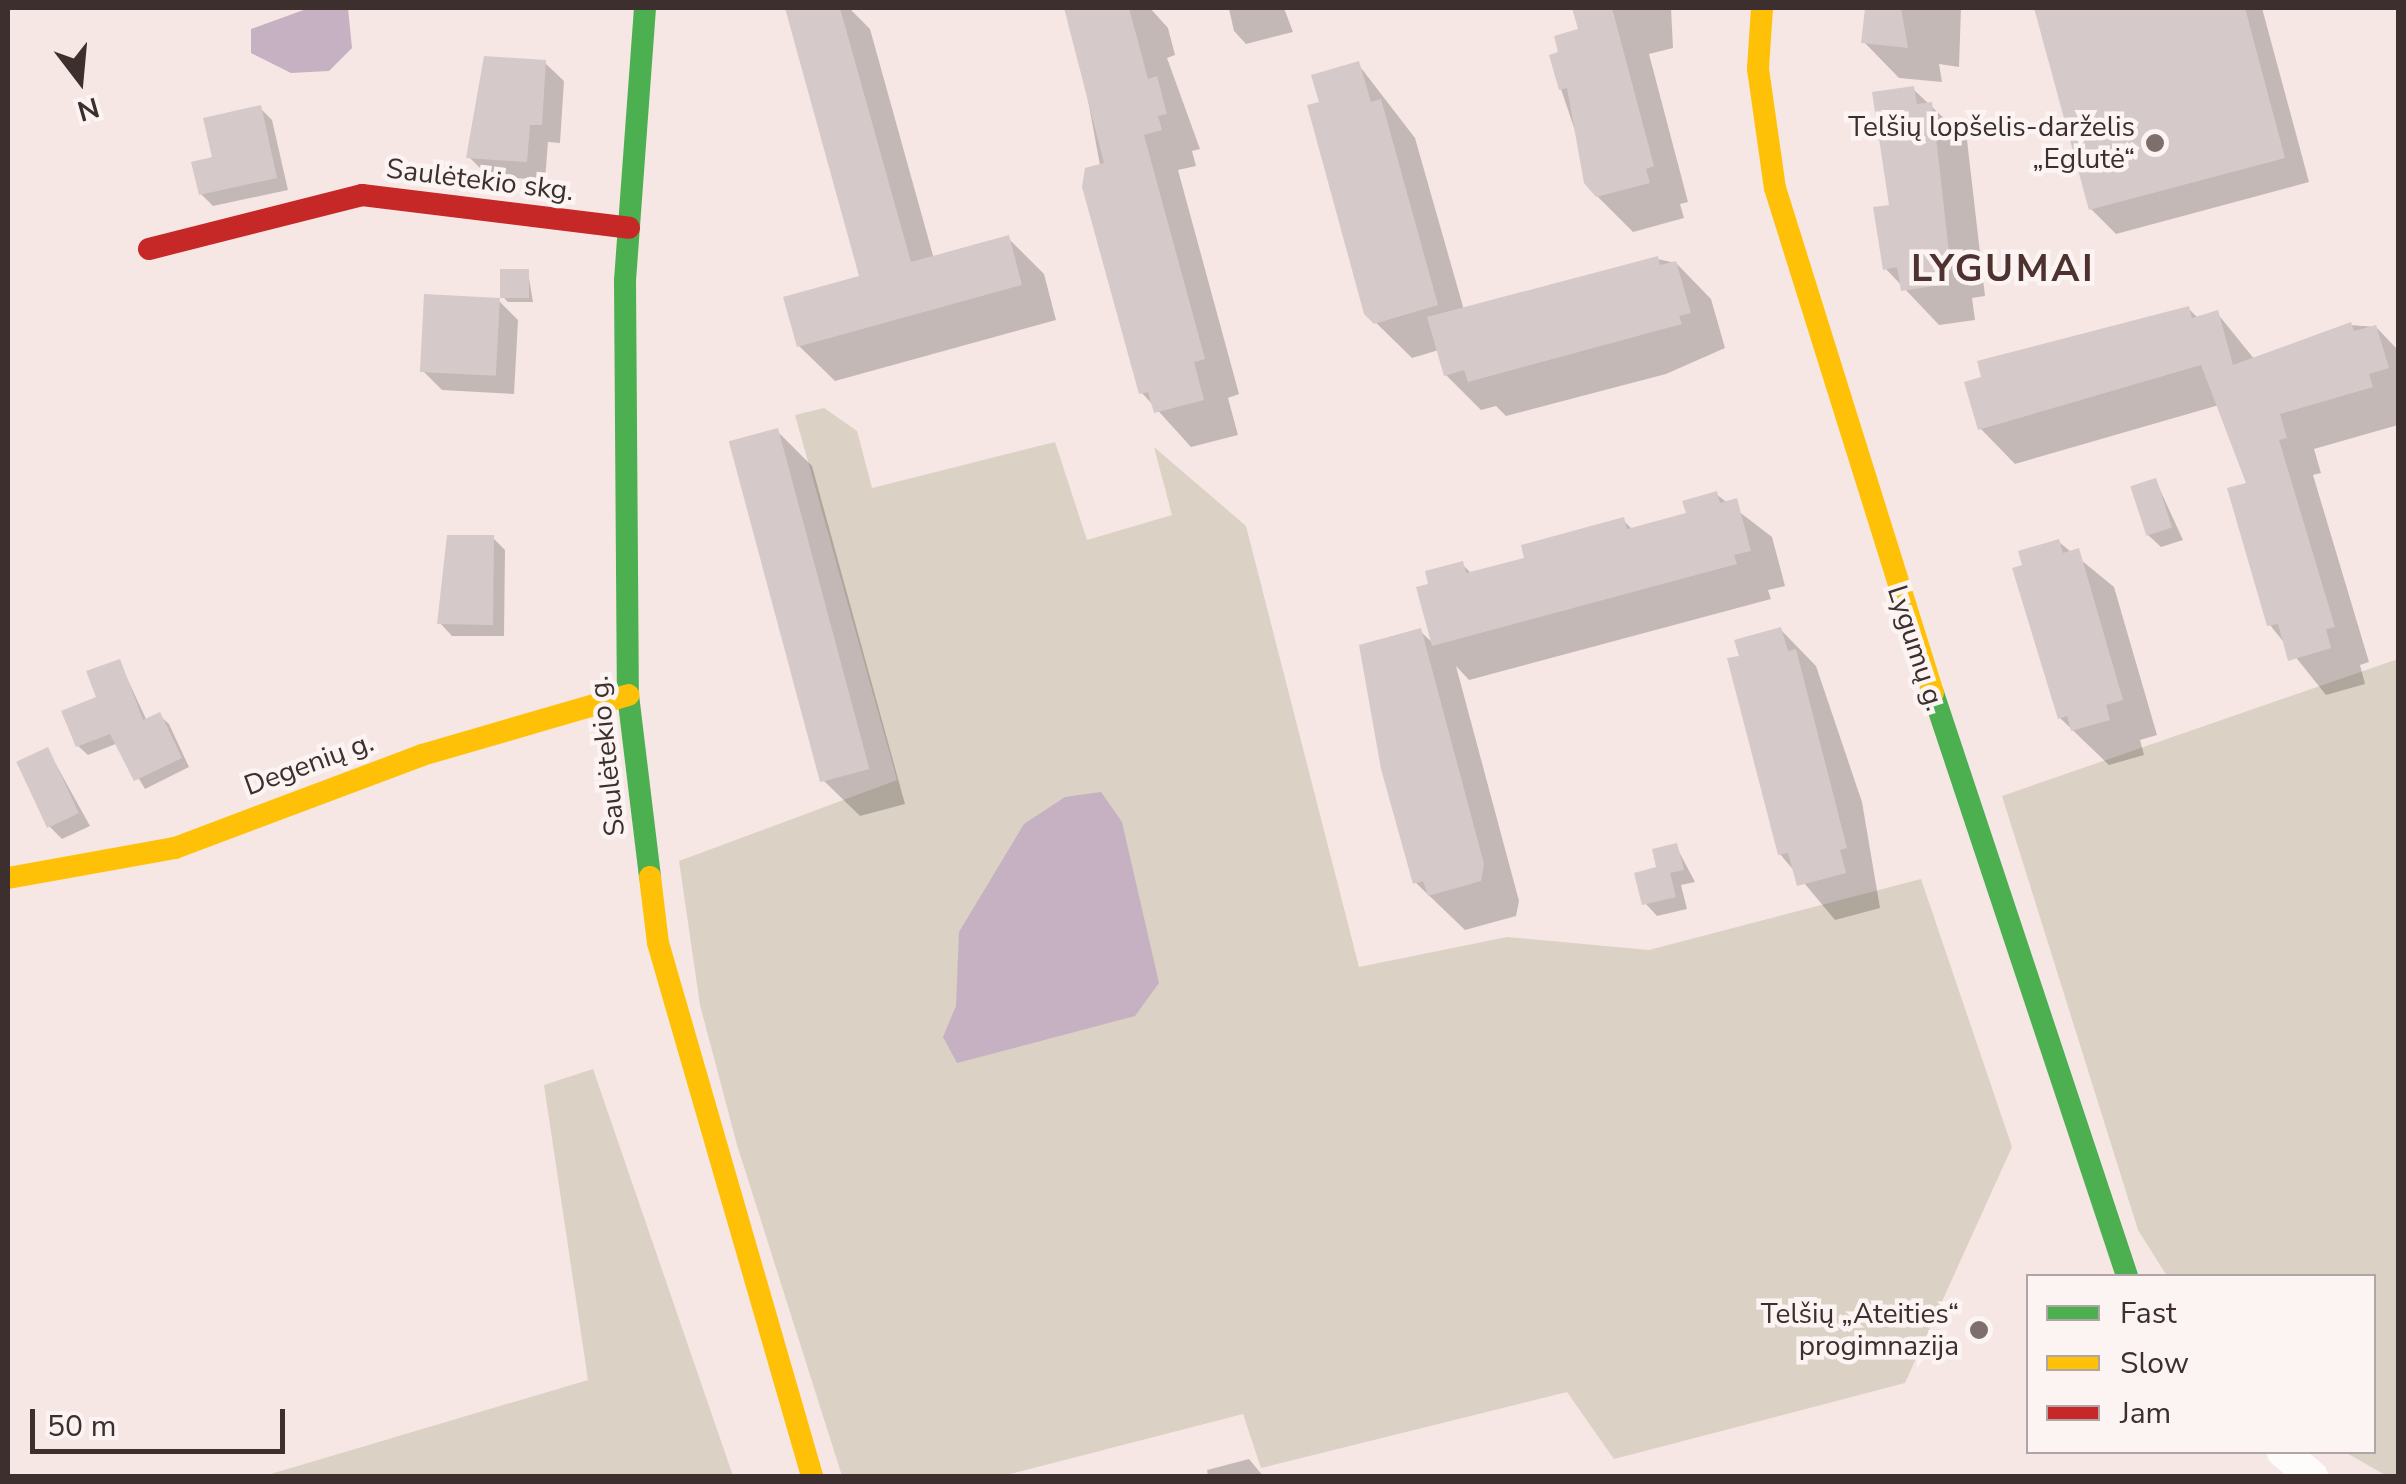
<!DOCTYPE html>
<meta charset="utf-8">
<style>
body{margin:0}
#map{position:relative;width:2406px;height:1484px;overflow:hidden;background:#f6e7e4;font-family:"Nunito Sans",sans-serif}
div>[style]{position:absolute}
.green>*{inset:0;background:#dbd1c4}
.water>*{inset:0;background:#c6b1c3}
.shadow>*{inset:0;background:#0003}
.building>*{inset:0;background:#d6c9ca;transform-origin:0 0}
.street>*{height:32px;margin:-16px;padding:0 16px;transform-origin:16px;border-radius:16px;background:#fefbfb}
.fast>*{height:22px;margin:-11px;padding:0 11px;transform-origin:11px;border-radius:11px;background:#4caf50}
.slow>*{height:22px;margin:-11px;padding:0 11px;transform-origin:11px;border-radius:11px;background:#ffc107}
.jam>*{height:22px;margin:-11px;padding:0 11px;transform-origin:11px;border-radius:11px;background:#c62828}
.dots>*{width:28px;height:28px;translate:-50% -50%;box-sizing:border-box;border:5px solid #fbf4f3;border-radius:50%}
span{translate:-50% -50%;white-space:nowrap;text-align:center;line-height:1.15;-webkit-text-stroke:9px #fbf4f3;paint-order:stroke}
.poi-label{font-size:28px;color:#3d2f2d}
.right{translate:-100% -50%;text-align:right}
.street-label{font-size:28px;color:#3d2f2d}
.district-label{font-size:38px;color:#4d322f;font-weight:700;letter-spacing:2.5px}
.frame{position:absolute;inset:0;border:10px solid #3d2f2d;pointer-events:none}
.legend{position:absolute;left:2026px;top:1274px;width:350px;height:180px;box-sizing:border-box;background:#fbf4f3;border:2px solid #afa5a4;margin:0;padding:12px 18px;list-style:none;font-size:30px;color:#3d2f2d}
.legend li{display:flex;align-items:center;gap:20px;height:50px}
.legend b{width:50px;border:2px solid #afa5a4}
.north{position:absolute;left:30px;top:30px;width:100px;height:100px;-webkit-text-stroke:8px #fbf4f3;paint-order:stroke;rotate:164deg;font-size:28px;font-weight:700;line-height:40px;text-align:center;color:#3d2f2d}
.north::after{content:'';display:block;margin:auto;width:35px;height:45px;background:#3d2f2d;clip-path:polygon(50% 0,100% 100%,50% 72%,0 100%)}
.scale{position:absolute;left:30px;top:1409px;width:255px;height:45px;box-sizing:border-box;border:5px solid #3d2f2d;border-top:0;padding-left:12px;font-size:30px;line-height:35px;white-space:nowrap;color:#3d2f2d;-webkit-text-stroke:8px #fbf4f3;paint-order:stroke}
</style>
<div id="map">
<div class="green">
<div style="clip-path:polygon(824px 408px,857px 431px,872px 488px,1055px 442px,1087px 540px,1172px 515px,1154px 447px,1246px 526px,1359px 967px,1507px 937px,1649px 950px,1921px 879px,2012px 1147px,1905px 1383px,1614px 1459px,1567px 1392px,1261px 1468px,1243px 1414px,1002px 1476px,842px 1476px,737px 1145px,700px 1005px,679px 861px,897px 780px,795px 415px)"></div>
<div style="clip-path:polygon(2398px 659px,2398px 1476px,2387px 1476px,2345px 1452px,2374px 1452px,2374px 1276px,2167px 1276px,2138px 1230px,2002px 796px)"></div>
<div style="clip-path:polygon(593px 1069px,733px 1476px,264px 1476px,588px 1380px,544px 1085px)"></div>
</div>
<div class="water">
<div style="clip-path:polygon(309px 8px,348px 8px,352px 48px,329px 71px,291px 73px,251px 53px,251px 29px)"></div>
<div style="clip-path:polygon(1101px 792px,1122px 822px,1159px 983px,1135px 1016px,957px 1063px,943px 1037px,956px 1006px,959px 932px,1024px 824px,1065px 797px)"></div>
</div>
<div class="shadow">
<div style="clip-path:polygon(787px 8px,849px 8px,870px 29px,934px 259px,1008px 238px,1044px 274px,1056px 320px,835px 381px,799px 346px,862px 278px)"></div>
<div style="clip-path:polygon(1071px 8px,1150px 8px,1168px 28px,1175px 55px,1167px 58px,1200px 149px,1192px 151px,1196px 166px,1178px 170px,1239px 394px,1228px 398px,1238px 435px,1191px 447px,1142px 393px)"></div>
<div style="clip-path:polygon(1284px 8px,1293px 32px,1246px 44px,1234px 31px,1229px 9px)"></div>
<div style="clip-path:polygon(1575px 8px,1671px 8px,1673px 48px,1649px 54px,1688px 202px,1680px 204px,1684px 218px,1633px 232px,1597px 196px,1561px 89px,1561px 54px,1581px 31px)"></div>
<div style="clip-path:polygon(1866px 8px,1961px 8px,1959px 67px,1939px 64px,1942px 82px,1899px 78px,1864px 42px)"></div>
<div style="clip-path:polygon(2056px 8px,2262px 8px,2309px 182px,2116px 234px,2091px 209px,2038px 12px)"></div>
<div style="clip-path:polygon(545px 63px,564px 81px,560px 143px,548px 142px,545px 180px,488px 176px,469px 157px)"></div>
<div style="clip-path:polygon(1358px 64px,1415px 138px,1464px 310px,1657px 259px,1676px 263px,1711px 299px,1725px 348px,1666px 374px,1506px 416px,1496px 406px,1481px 410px,1446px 375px,1439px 350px,1412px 358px,1366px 313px,1322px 104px)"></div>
<div style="clip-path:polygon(1913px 89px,1967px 140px,1985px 296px,1972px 298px,1975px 320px,1939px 325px,1885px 268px)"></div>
<div style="clip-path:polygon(260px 108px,272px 120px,288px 190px,213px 206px,201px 194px,215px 159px)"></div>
<div style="clip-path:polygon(528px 272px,533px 302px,508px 302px,503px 297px)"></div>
<div style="clip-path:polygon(499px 301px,518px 320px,514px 394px,442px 390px,423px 371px)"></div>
<div style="clip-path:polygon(2188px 308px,2198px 318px,2217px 313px,2255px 360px,2350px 325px,2376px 327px,2398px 350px,2398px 425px,2314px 449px,2321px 473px,2313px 475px,2369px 662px,2360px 665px,2365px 684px,2326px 695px,2270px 625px,2249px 485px,2219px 405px,2015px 464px,1980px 428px)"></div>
<div style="clip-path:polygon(777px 431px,812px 466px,905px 804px,860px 816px,824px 781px)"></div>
<div style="clip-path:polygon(2156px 481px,2183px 540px,2161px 547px,2148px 535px)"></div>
<div style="clip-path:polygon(1716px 494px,1772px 537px,1785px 586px,1768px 590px,1771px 599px,1469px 680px,1456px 666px,1519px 901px,1516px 916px,1465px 930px,1416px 883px,1420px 631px,1434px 644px,1431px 586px,1462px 564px,1472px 574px,1527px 560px,1623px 520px,1633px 530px,1689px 514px)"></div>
<div style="clip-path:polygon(493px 538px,505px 550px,504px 636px,452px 636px,440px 623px)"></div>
<div style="clip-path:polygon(2059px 542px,2114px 587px,2157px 735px,2140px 740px,2144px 755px,2109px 765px,2060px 718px)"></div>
<div style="clip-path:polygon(1781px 630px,1816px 666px,1862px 802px,1880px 908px,1835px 920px,1780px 854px)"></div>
<div style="clip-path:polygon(119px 661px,147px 721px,159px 715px,169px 724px,189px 767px,145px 789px,118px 743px,88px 755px,78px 746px)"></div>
<div style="clip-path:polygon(48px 750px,90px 826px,62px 839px,49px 826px)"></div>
<div style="clip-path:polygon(1676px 846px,1695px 882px,1681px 885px,1687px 909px,1657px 916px,1645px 903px)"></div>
<div style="clip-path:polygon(1249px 1459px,1263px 1476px,1208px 1476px,1207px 1470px)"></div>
</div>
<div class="building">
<div style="clip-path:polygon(785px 8px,840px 8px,911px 262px,1009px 235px,1022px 285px,797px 347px,783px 297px,859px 276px)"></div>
<div style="clip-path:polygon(1064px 8px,1129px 8px,1148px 79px,1157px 76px,1167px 114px,1158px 116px,1162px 130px,1144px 135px,1205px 359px,1194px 362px,1204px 400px,1154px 413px,1148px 392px,1139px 394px,1082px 187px,1085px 168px,1104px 163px)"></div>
<div style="clip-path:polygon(1572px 8px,1612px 8px,1654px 166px,1646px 169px,1650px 183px,1596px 197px,1584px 183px,1567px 88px,1559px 90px,1549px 55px,1558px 52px,1554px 36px,1578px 29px)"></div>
<div style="clip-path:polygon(1865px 8px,1901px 8px,1908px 48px,1861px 43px)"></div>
<div style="clip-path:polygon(2034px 8px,2245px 8px,2285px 158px,2089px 210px)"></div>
<div style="clip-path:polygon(484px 56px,546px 60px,542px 125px,530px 125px,527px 162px,466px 158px)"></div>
<div style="clip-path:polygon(1359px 61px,1371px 102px,1381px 99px,1438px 305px,1374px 324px,1364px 314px,1307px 105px,1319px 102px,1311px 75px)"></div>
<div style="clip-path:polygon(1914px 86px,1917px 104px,1932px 102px,1950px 261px,1938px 263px,1941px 285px,1901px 291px,1897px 267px,1883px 270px,1873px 207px,1889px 205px,1872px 92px)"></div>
<div style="clip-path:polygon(261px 105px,277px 178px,199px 195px,191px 162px,212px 157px,203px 118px)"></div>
<div style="clip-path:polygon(1658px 256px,1660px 265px,1676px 261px,1691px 313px,1679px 316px,1682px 324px,1468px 382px,1464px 370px,1444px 376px,1427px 317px)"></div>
<div style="left:500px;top:269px;width:29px;height:29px"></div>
<div style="left:424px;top:294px;width:76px;height:78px;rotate:3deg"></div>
<div style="clip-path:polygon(2189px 306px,2192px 318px,2218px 310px,2233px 365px,2351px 322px,2354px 331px,2376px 325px,2389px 368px,2369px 374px,2373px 387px,2280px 414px,2287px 438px,2279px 440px,2335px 627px,2326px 629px,2331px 648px,2288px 661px,2278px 624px,2267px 626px,2227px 488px,2246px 483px,2201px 365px,1978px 430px,1964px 382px,1981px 377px,1977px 361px)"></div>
<div style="left:778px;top:428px;width:353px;height:51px;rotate:75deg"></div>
<div style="left:2156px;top:478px;width:52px;height:27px;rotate:72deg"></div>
<div style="clip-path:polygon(1717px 491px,1720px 503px,1737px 498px,1751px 551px,1734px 555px,1737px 564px,1432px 646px,1416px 587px,1428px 584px,1425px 571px,1463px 561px,1466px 573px,1524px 558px,1521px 545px,1624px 517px,1627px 529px,1686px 513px,1682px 501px)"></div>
<div style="clip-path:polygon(447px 535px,494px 535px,493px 625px,437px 624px)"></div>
<div style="clip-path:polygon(2059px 539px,2063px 553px,2079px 548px,2123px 700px,2106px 705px,2110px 720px,2071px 731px,2067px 716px,2058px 719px,2012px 568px,2022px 565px,2018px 551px)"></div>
<div style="clip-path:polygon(1781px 627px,1788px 651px,1796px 649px,1847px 848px,1840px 850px,1846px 873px,1797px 886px,1788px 853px,1778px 855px,1727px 658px,1739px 656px,1734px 640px)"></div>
<div style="clip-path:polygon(1421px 628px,1484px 864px,1481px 881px,1428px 896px,1423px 881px,1413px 884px,1381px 769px,1359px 645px)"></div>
<div style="clip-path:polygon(120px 659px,143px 720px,160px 712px,182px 758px,134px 781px,110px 734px,76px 747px,61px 711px,96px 697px,86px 671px)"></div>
<div style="left:48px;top:747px;width:73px;height:35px;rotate:65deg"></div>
<div style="clip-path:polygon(1677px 843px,1684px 870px,1670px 873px,1676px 897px,1642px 905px,1634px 873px,1656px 867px,1652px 849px)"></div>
</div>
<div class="street">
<div style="left:2283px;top:1452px;width:38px;rotate:40deg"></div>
</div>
<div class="fast">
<div style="left:645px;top:8px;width:274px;rotate:94.2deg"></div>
<div style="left:625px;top:281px;width:414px;rotate:89.6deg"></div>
<div style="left:628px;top:695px;width:183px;rotate:83.1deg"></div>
<div style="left:1933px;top:693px;width:614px;rotate:71.59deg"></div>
</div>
<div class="slow">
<div style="left:1762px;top:8px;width:61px;rotate:93.8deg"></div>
<div style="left:1758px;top:69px;width:120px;rotate:81.9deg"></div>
<div style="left:1775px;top:188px;width:529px;rotate:72.63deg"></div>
<div style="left:650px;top:877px;width:66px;rotate:83.1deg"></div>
<div style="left:658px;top:943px;width:555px;rotate:73.88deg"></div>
<div style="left:8px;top:878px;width:170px;rotate:-10.2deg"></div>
<div style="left:175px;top:848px;width:264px;rotate:-20.6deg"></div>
<div style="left:422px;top:755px;width:215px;rotate:-16.2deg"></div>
</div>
<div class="jam">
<div style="left:149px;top:249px;width:220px;rotate:-14.2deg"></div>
<div style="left:362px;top:195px;width:269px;rotate:7deg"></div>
</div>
<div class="dots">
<div style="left:2155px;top:143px;background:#7e6f6d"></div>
<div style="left:1979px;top:1330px;background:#7e6f6d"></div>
</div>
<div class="poi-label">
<span class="right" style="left:2135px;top:143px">Telšių lopšelis-darželis<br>„Eglutė“</span>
<span class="right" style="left:1959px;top:1330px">Telšių „Ateities“<br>progimnazija</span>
</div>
<div class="street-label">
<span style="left:480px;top:180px;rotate:7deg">Saulėtekio skg.</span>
<span style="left:1916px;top:648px;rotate:72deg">Lygumų g.</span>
<span style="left:607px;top:756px;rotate:-96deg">Saulėtekio g.</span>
<span style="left:309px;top:764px;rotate:-20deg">Degenių g.</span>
</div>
<div class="district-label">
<span style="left:2003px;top:269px">LYGUMAI</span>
</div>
<div class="frame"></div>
<ul class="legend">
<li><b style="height:12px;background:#4caf50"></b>Fast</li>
<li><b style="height:12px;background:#ffc107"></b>Slow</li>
<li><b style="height:12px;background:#c62828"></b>Jam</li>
</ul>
<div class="north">N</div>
<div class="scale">50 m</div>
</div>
